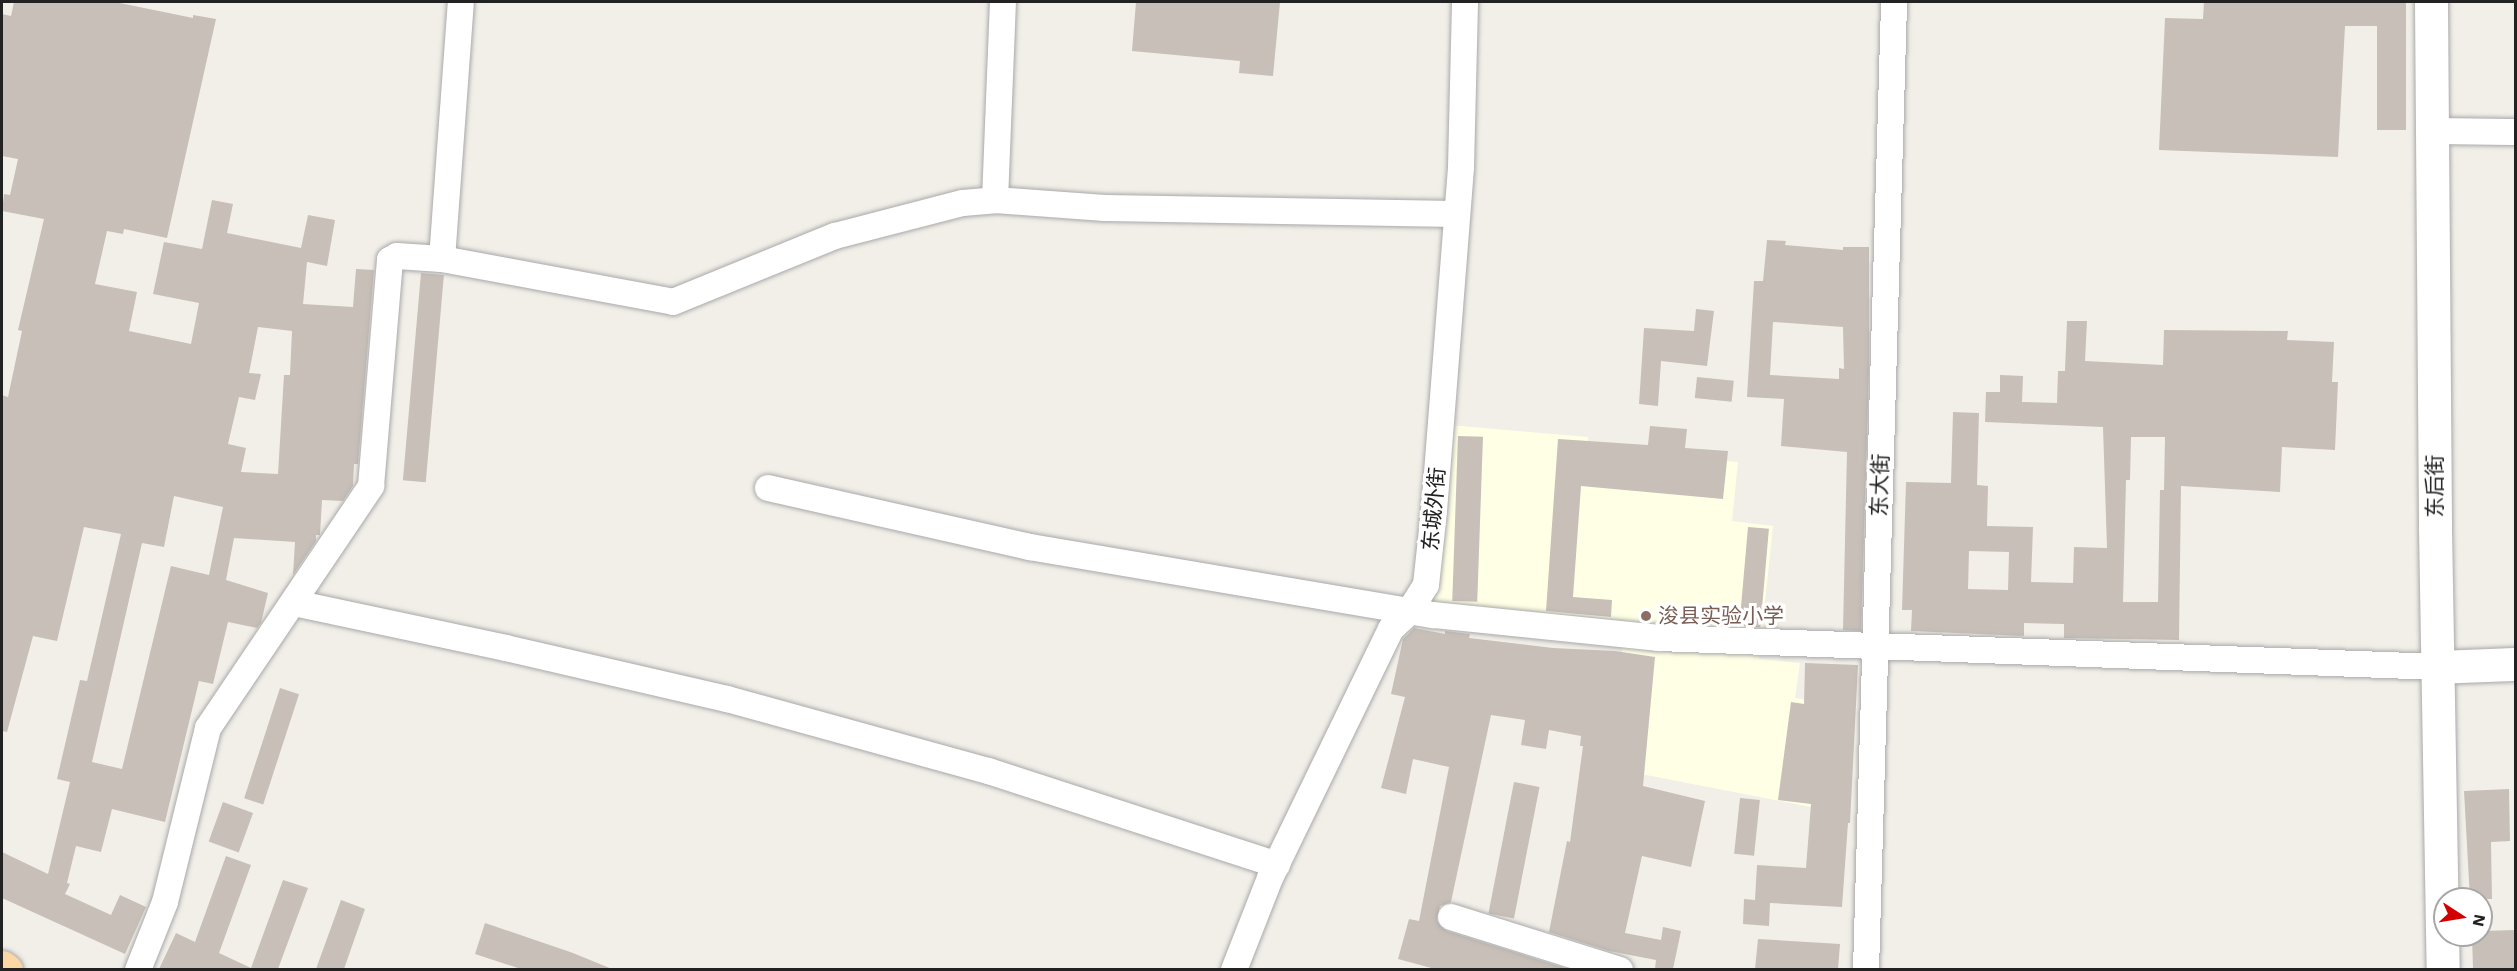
<!DOCTYPE html>
<html>
<head>
<meta charset="utf-8">
<style>
  body { margin:0 }
  #map { position:relative; width:2517px; height:971px; overflow:hidden; background:#f2efe9; font-family:"Work Sans","Noto Sans SC",sans-serif }
  div>[style] { position:absolute }
  .education>* { inset:0; background:#ffffe5 }
  .building>* { inset:0; background:#c7bfb8; transform-origin:0 0 }
  .roads { filter:drop-shadow(0 0 2px #a9a9a9) drop-shadow(0 0 2px #a9a9a9) }
  .minor>* { height:26px; margin:-13px; padding:0 13px; transform-origin:13px; border-radius:13px; background:#fff }
  .tertiary>* { height:33px; margin:-16.5px; padding:0 16.5px; transform-origin:16.5px; border-radius:16.5px; background:#fff }
  .primary>* { height:33px; margin:-16.5px; padding:0 16.5px; transform-origin:16.5px; border-radius:16.5px; background:#fcd6a4 }
  .dots>* { width:16px; height:16px; translate:-50% -50%; box-sizing:border-box; border:3px solid #fff; border-radius:50% }
  span { translate:-50% -50%; white-space:nowrap; text-align:center; line-height:1.15; -webkit-text-stroke:6px #fff; paint-order:stroke }
  .street-label { font-size:21px; color:#222 }
  .education-label { font-size:21px; color:#785e54 }
  .left { translate:0 -50%; text-align:left }
  .frame { position:absolute; inset:0; border:3px solid #222; pointer-events:none }
  .north { position:absolute; left:2433px; top:887px; width:60px; height:60px; box-sizing:border-box; background:#fff; border:2px solid #a7a7a7; border-radius:50%; rotate:102deg; font-size:16px; font-weight:700; line-height:24px; text-align:center; color:#222 }
  .north::after { content:''; display:block; margin:auto; width:21px; height:27px; background:#d40000; clip-path:polygon(50% 0,100% 100%,50% 72%,0 100%) }
</style>
</head>
<body>
<div id="map">
  <div class="education">
    <i style="clip-path:polygon(1449px 425px,1588px 437px,1587px 450px,1738px 462px,1732px 521px,1773px 526px,1759px 659px,1800px 663px,1795px 698px,1808px 700px,1818px 749px,1811px 807px,1610px 768px,1625px 624px,1433px 608px)"></i>
  </div>
  <div class="building">
    <i style="clip-path:polygon(evenodd,14px 2px,115px 2px,193px 18px,193px 15px,216px 19px,167px 238px,124px 229px,123px 234px,107px 231px,95px 284px,137px 292px,129px 331px,191px 344px,199px 303px,153px 294px,164px 242px,202px 249px,212px 200px,233px 204px,227px 233px,301px 248px,308px 215px,335px 220px,327px 266px,307px 262px,303px 304px,353px 307px,356px 269px,374px 270px,358px 464px,354px 464px,353px 486px,343px 501px,322px 500px,320px 535px,316px 535px,316px 541px,293px 575px,295px 542px,234px 538px,226px 580px,268px 593px,261px 623px,257px 628px,228px 622px,213px 684px,199px 681px,165px 822px,112px 809px,101px 852px,76px 846px,67px 883px,70px 884px,65px 894px,111px 915px,120px 895px,146px 907px,125px 954px,2px 898px,2px 852px,48px 874px,70px 782px,57px 779px,80px 680px,87px 681px,121px 534px,84px 527px,57px 641px,33px 636px,7px 732px,2px 731px,2px 395px,8px 397px,22px 331px,18px 330px,44px 219px,2px 211px,4px 194px,10px 195px,18px 159px,2px 156px,2px 14px,11px 16px,14px 2px,258px 327px,292px 331px,290px 375px,284px 375px,278px 474px,241px 472px,246px 448px,228px 444px,239px 397px,255px 400px,261px 374px,249px 373px,258px 327px,14px 2px,174px 496px,223px 507px,209px 575px,171px 566px,122px 769px,92px 762px,142px 543px,164px 547px,174px 496px)"></i>
    <i style="clip-path:polygon(1136px 2px,1280px 2px,1273px 76px,1239px 73px,1240px 61px,1132px 51px)"></i>
    <i style="clip-path:polygon(2204px 2px,2406px 2px,2406px 130px,2377px 130px,2377px 26px,2345px 26px,2338px 157px,2159px 150px,2165px 18px,2203px 19px)"></i>
    <i style="clip-path:polygon(evenodd,1767px 240px,1786px 241px,1785px 245px,1843px 250px,1843px 247px,1869px 247px,1869px 363px,1861px 631px,1843px 630px,1847px 452px,1781px 446px,1784px 399px,1747px 397px,1754px 281px,1763px 281px,1767px 240px,1773px 322px,1843px 327px,1844px 369px,1839px 368px,1839px 379px,1770px 375px,1773px 322px)"></i>
    <i style="left:421px;top:273px;width:23px;height:208px;rotate:5deg"></i>
    <i style="clip-path:polygon(1696px 309px,1714px 311px,1707px 366px,1661px 361px,1658px 406px,1639px 404px,1644px 328px,1694px 331px)"></i>
    <i style="clip-path:polygon(evenodd,2067px 321px,2087px 321px,2085px 361px,2163px 365px,2164px 330px,2288px 331px,2287px 340px,2334px 342px,2332px 382px,2338px 382px,2335px 450px,2282px 447px,2280px 492px,2181px 486px,2179px 640px,2064px 638px,2064px 624px,2024px 623px,2024px 636px,1911px 631px,1912px 610px,1902px 610px,1906px 482px,1951px 483px,1953px 412px,1979px 413px,1977px 485px,1988px 486px,1987px 526px,2033px 527px,2031px 582px,2073px 583px,2074px 547px,2107px 548px,2103px 427px,1985px 422px,1986px 392px,2000px 392px,2000px 375px,2023px 376px,2022px 402px,2057px 403px,2058px 371px,2065px 371px,2067px 321px,2131px 437px,2165px 437px,2164px 490px,2160px 490px,2158px 602px,2123px 602px,2126px 480px,2130px 480px,2131px 437px,2067px 321px,1969px 551px,2009px 552px,2008px 590px,1968px 589px,1969px 551px)"></i>
    <i style="left:1697px;top:377px;width:37px;height:21px;rotate:6deg"></i>
    <i style="clip-path:polygon(1650px 426px,1687px 429px,1685px 448px,1728px 451px,1723px 499px,1581px 486px,1573px 597px,1612px 600px,1611px 617px,1546px 611px,1558px 439px,1648px 445px)"></i>
    <i style="left:1458px;top:436px;width:25px;height:165px;rotate:2deg"></i>
    <i style="left:1748px;top:527px;width:21px;height:99px;rotate:5deg"></i>
    <i style="clip-path:polygon(1414px 628px,1445px 634px,1445px 631px,1470px 634px,1469px 638px,1553px 648px,1615px 651px,1655px 657px,1643px 786px,1705px 801px,1691px 867px,1642px 856px,1625px 933px,1661px 940px,1663px 927px,1681px 931px,1673px 969px,1655px 969px,1656px 960px,1609px 951px,1549px 932px,1567px 841px,1570px 842px,1583px 746px,1580px 746px,1581px 736px,1549px 730px,1546px 749px,1521px 745px,1525px 720px,1491px 715px,1451px 902px,1440px 906px,1437px 921px,1447px 931px,1568px 969px,1435px 969px,1398px 959px,1409px 919px,1419px 921px,1449px 767px,1413px 759px,1406px 794px,1381px 788px,1405px 697px,1391px 694px,1403px 639px)"></i>
    <i style="clip-path:polygon(1805px 663px,1858px 665px,1850px 823px,1848px 823px,1842px 907px,1770px 903px,1769px 926px,1743px 924px,1744px 899px,1755px 900px,1757px 865px,1806px 868px,1811px 804px,1778px 800px,1791px 702px,1804px 704px)"></i>
    <i style="left:280px;top:688px;width:20px;height:116px;rotate:18deg"></i>
    <i style="left:1514px;top:782px;width:26px;height:134px;rotate:11deg"></i>
    <i style="clip-path:polygon(2509px 789px,2510px 841px,2491px 842px,2492px 899px,2470px 899px,2464px 791px)"></i>
    <i style="left:1740px;top:798px;width:20px;height:56px;rotate:6deg"></i>
    <i style="left:223px;top:802px;width:32px;height:42px;rotate:20deg"></i>
    <i style="clip-path:polygon(226px 856px,251px 865px,219px 953px,251px 968px,283px 880px,308px 888px,278px 969px,159px 969px,176px 933px,195px 942px)"></i>
    <i style="clip-path:polygon(341px 900px,365px 909px,344px 969px,316px 969px)"></i>
    <i style="clip-path:polygon(485px 923px,573px 953px,612px 969px,521px 969px,475px 954px)"></i>
    <i style="clip-path:polygon(2516px 930px,2516px 969px,2473px 969px,2472px 935px,2481px 935px,2481px 931px)"></i>
    <i style="clip-path:polygon(1758px 939px,1840px 944px,1838px 969px,1755px 969px)"></i>
  </div>
  <div class="roads">
    <div class="minor">
      <i style="left:2432px;top:131px;width:84px;rotate:0.7deg"></i>
      <i style="left:995px;top:200px;width:198px;rotate:-87.7deg"></i>
      <i style="left:442px;top:259px;width:235px;rotate:10.5deg"></i>
      <i style="left:673px;top:302px;width:175px;rotate:-22.2deg"></i>
      <i style="left:835px;top:236px;width:132px;rotate:-14.5deg"></i>
      <i style="left:963px;top:203px;width:32px;rotate:-5deg"></i>
      <i style="left:995px;top:200px;width:110px;rotate:4.2deg"></i>
      <i style="left:1105px;top:208px;width:352px;rotate:1deg"></i>
      <i style="left:768px;top:488px;width:269px;rotate:12.7deg"></i>
      <i style="left:1030px;top:547px;width:409px;rotate:9.6deg"></i>
      <i style="left:1433px;top:615px;width:227px;rotate:5.8deg"></i>
      <i style="left:1659px;top:638px;width:779px;rotate:2.13deg"></i>
      <i style="left:294px;top:603px;width:217px;rotate:12deg"></i>
      <i style="left:506px;top:648px;width:227px;rotate:13deg"></i>
      <i style="left:727px;top:699px;width:271px;rotate:15.4deg"></i>
      <i style="left:988px;top:771px;width:304px;rotate:18deg"></i>
      <i style="left:1451px;top:917px;width:177px;rotate:17.4deg"></i>
      <i style="left:138px;top:970px;width:73px;rotate:-68.3deg"></i>
      <i style="left:165px;top:902px;width:179px;rotate:-76.1deg"></i>
      <i style="left:208px;top:728px;width:292px;rotate:-56deg"></i>
      <i style="left:371px;top:486px;width:227px;rotate:-85.2deg"></i>
      <i style="left:390px;top:260px;width:8px;rotate:-30deg"></i>
      <i style="left:397px;top:256px;width:45px;rotate:3.8deg"></i>
      <i style="left:442px;top:259px;width:258px;rotate:-85.8deg"></i>
      <i style="left:1234px;top:970px;width:99px;rotate:-68.6deg"></i>
      <i style="left:1270px;top:878px;width:277px;rotate:-64.1deg"></i>
      <i style="left:1391px;top:629px;width:25px;rotate:-43deg"></i>
      <i style="left:1409px;top:612px;width:32px;rotate:-58deg"></i>
      <i style="left:1426px;top:585px;width:74px;rotate:-83.8deg"></i>
      <i style="left:1434px;top:511px;width:345px;rotate:-85.5deg"></i>
      <i style="left:1461px;top:167px;width:165px;rotate:-88.6deg"></i>
      <i style="left:1866px;top:970px;width:968px;rotate:-88.34deg"></i>
    </div>
    <div class="tertiary">
      <i style="left:2431px;top:2px;width:526px;rotate:89.56deg"></i>
      <i style="left:2435px;top:528px;width:442px;rotate:89deg"></i>
      <i style="left:2437px;top:667px;width:79px;rotate:-2.2deg"></i>
    </div>
    <div class="primary">
      <i style="left:2px;top:967px;width:5px;rotate:37deg"></i>
    </div>
  </div>
  <div class="dots">
    <i style="left:1646px;top:616px;background:#8d6e63"></i>
  </div>
  <div class="street-label">
    <span style="left:1880px;top:485px;rotate:-88deg">东大街</span>
    <span style="left:2435px;top:486px;rotate:-90deg">东后街</span>
    <span style="left:1434px;top:509px;rotate:-85deg">东城外街</span>
  </div>
  <div class="education-label">
    <span class="left" style="left:1658px;top:616px">浚县实验小学</span>
  </div>
  <div class="frame"></div>
  <div class="north">N</div>
</div>
</body>
</html>
